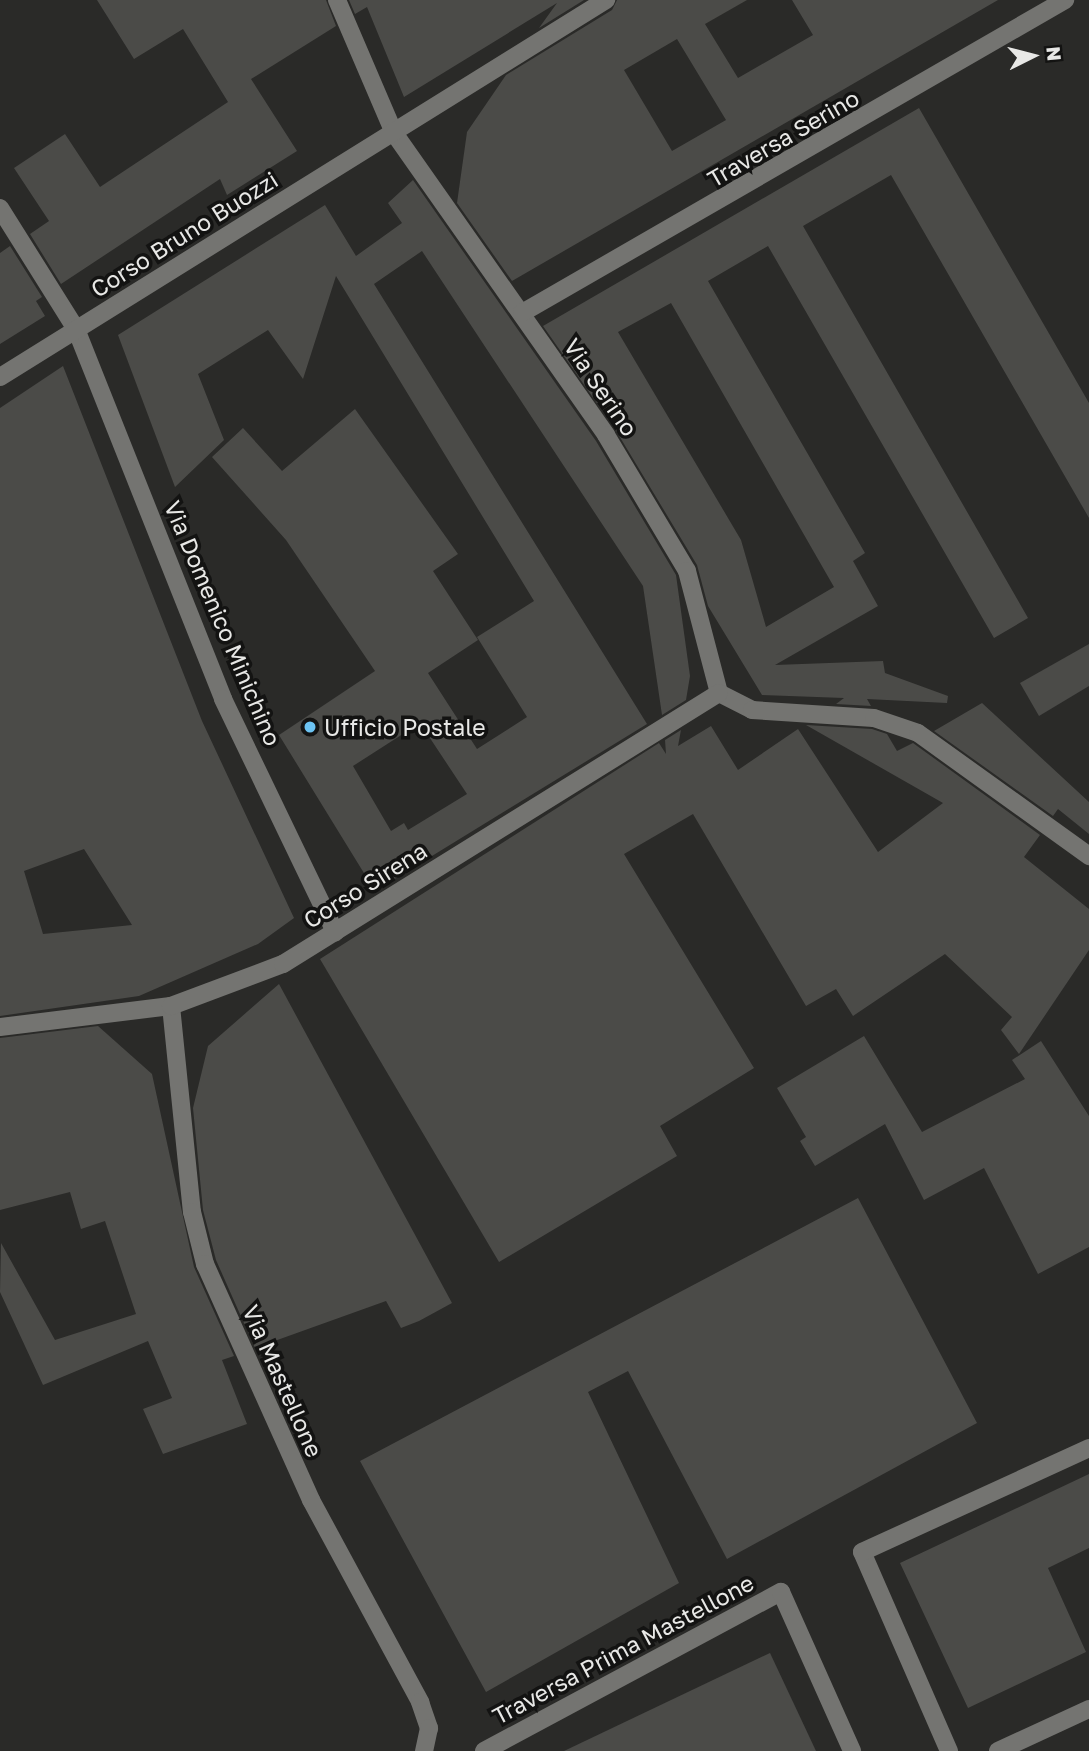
<!DOCTYPE html>
<html>
<head>
<meta charset="utf-8">
<style>
  body { margin:0 }
  #map { position:relative; width:1089px; height:1751px; overflow:hidden; background:#2a2a28; font-family:"Golos Text",sans-serif }
  div>[style] { position:absolute }
  .building>* { inset:0; background:#4b4b48 }
  .street>* { height:18px; margin:-9px; padding:0 9px; transform-origin:9px; border-radius:9px; background:#747471 }
  .dots>* { width:19px; height:19px; translate:-50% -50%; box-sizing:border-box; border:4px solid #131312; border-radius:50% }
  span { translate:-50% -50%; white-space:nowrap; text-align:center; line-height:1.15; -webkit-text-stroke:7px #131312; paint-order:stroke }
  .street-label { font-size:23px; color:#e8e8e6 }
  .poi-label { font-size:23px; color:#e8e8e6 }
  .left { translate:0 -50%; text-align:left }
  .north { position:absolute; left:998px; top:21px; width:70px; height:70px; -webkit-text-stroke:5px #131312; paint-order:stroke; rotate:84deg; font-size:19px; font-weight:700; line-height:28px; text-align:center; color:#e8e8e6 }
  .north::after { content:''; display:block; margin:auto; width:24px; height:32px; background:#e8e8e6; clip-path:polygon(50% 0,100% 100%,50% 72%,0 100%) }
</style>
</head>
<body>
<div id="map">
  <div class="building">
    <i style="clip-path:polygon(97px 0,326px 0,336px 26px,251px 79px,297px 151px,227px 195px,220px 179px,61px 284px,30px 234px,49px 221px,14px 168px,65px 134px,100px 187px,228px 102px,183px 29px,134px 59px)"></i>
    <i style="clip-path:polygon(349px 0,584px 0,539px 28px,557px 3px,404px 97px,367px 7px,355px 14px)"></i>
    <i style="clip-path:polygon(evenodd,617px 0,747px 0,705px 24px,738px 78px,813px 35px,792px 0,998px 0,512px 281px,457px 203px,467px 132px,506px 75px,612px 10px,617px 0,677px 39px,726px 120px,672px 151px,624px 70px,677px 39px)"></i>
    <i style="clip-path:polygon(evenodd,919px 108px,1089px 403px,1089px 518px,891px 175px,803px 226px,1028px 618px,994px 638px,768px 246px,708px 281px,865px 553px,853px 561px,878px 606px,775px 665px,883px 661px,885px 673px,948px 696px,947px 703px,867px 699px,871px 706px,836px 704px,844px 698px,762px 695px,708px 606px,697px 565px,615px 429px,543px 326px,919px 108px,671px 303px,834px 587px,766px 627px,741px 540px,618px 332px,671px 303px)"></i>
    <i style="clip-path:polygon(evenodd,413px 180px,596px 441px,676px 575px,690px 676px,686px 700px,662px 715px,643px 586px,422px 251px,374px 284px,647px 724px,375px 891px,279px 735px,375px 671px,286px 540px,212px 457px,243px 428px,282px 471px,355px 409px,458px 554px,433px 571px,478px 640px,428px 673px,477px 749px,527px 717px,477px 637px,534px 601px,336px 276px,303px 379px,268px 330px,198px 374px,224px 440px,175px 487px,118px 335px,325px 205px,356px 256px,402px 223px,388px 203px,413px 180px,420px 723px,467px 794px,408px 830px,404px 823px,391px 831px,353px 766px,420px 723px)"></i>
    <i style="clip-path:polygon(10px 246px,42px 297px,36px 301px,45px 316px,0 344px,0 253px)"></i>
    <i style="clip-path:polygon(evenodd,63px 366px,202px 721px,294px 918px,258px 944px,139px 996px,0 1016px,0 408px,63px 366px,84px 849px,132px 925px,43px 934px,24px 871px,84px 849px)"></i>
    <i style="clip-path:polygon(1089px 644px,1089px 686px,1039px 716px,1020px 683px)"></i>
    <i style="clip-path:polygon(982px 703px,1089px 802px,1089px 834px,1058px 809px,1053px 816px,934px 731px)"></i>
    <i style="clip-path:polygon(806px 725px,872px 729px,887px 734px,897px 751px,913px 743px,1040px 835px,1024px 857px,1089px 909px,1089px 950px,1019px 1054px,1001px 1030px,1012px 1017px,945px 954px,853px 1016px,836px 989px,806px 1006px,693px 814px,624px 854px,754px 1068px,660px 1126px,677px 1156px,499px 1262px,320px 959px,659px 743px,666px 754px,665px 740px,681px 730px,678px 746px,711px 726px,738px 770px,798px 729px,878px 852px,943px 803px)"></i>
    <i style="clip-path:polygon(279px 984px,452px 1303px,419px 1321px,401px 1328px,386px 1301px,255px 1348px,216px 1260px,203px 1210px,193px 1108px,208px 1046px)"></i>
    <i style="clip-path:polygon(98px 1026px,152px 1074px,194px 1267px,234px 1356px,222px 1360px,247px 1424px,163px 1454px,143px 1409px,172px 1398px,148px 1341px,43px 1385px,0 1292px,1px 1243px,55px 1340px,136px 1314px,105px 1221px,81px 1229px,70px 1192px,0 1210px,0 1038px)"></i>
    <i style="clip-path:polygon(864px 1036px,922px 1132px,1025px 1079px,1012px 1060px,1041px 1041px,1089px 1116px,1089px 1247px,1038px 1274px,984px 1168px,924px 1200px,885px 1124px,815px 1166px,800px 1141px,806px 1137px,777px 1088px)"></i>
    <i style="clip-path:polygon(858px 1198px,977px 1423px,727px 1559px,628px 1371px,588px 1392px,679px 1583px,486px 1692px,360px 1461px)"></i>
    <i style="clip-path:polygon(1089px 1474px,1089px 1548px,1048px 1568px,1086px 1652px,968px 1708px,900px 1563px)"></i>
    <i style="clip-path:polygon(770px 1653px,816px 1751px,564px 1751px)"></i>
  </div>
  <div class="street">
    <i style="left:337px;top:0;width:145px;rotate:66.8deg"></i>
    <i style="left:394px;top:133px;width:369px;rotate:54.9deg"></i>
    <i style="left:606px;top:435px;width:158px;rotate:59.2deg"></i>
    <i style="left:687px;top:571px;width:126px;rotate:75.3deg"></i>
    <i style="left:0;top:208px;width:143px;rotate:57.9deg"></i>
    <i style="left:76px;top:329px;width:398px;rotate:68.3deg"></i>
    <i style="left:223px;top:699px;width:259px;rotate:64.3deg"></i>
    <i style="left:522px;top:313px;width:627px;rotate:-29.96deg"></i>
    <i style="left:0;top:377px;width:714px;rotate:-31.89deg"></i>
    <i style="left:719px;top:693px;width:37px;rotate:27deg"></i>
    <i style="left:752px;top:710px;width:122px;rotate:3.8deg"></i>
    <i style="left:874px;top:718px;width:46px;rotate:18.8deg"></i>
    <i style="left:918px;top:733px;width:211px;rotate:35.7deg"></i>
    <i style="left:171px;top:1006px;width:207px;rotate:84.2deg"></i>
    <i style="left:192px;top:1212px;width:54px;rotate:76deg"></i>
    <i style="left:205px;top:1264px;width:259px;rotate:65.8deg"></i>
    <i style="left:311px;top:1500px;width:230px;rotate:61.6deg"></i>
    <i style="left:420px;top:1702px;width:28px;rotate:71deg"></i>
    <i style="left:429px;top:1728px;width:24px;rotate:102deg"></i>
    <i style="left:0;top:1027px;width:172px;rotate:-7deg"></i>
    <i style="left:171px;top:1006px;width:120px;rotate:-20.6deg"></i>
    <i style="left:283px;top:964px;width:513px;rotate:-31.86deg"></i>
    <i style="left:484px;top:1751px;width:337px;rotate:-28.2deg"></i>
    <i style="left:781px;top:1592px;width:174px;rotate:65.9deg"></i>
    <i style="left:949px;top:1751px;width:217px;rotate:-113.6deg"></i>
    <i style="left:862px;top:1552px;width:250px;rotate:-24.6deg"></i>
    <i style="left:998px;top:1751px;width:100px;rotate:-24.8deg"></i>
  </div>
  <div class="dots">
    <i style="left:310px;top:727px;background:#6cc3f2"></i>
  </div>
  <div class="street-label">
    <span style="left:783px;top:138px;rotate:-30deg">Traversa Serino</span>
    <span style="left:184px;top:234px;rotate:-32deg">Corso Bruno Buozzi</span>
    <span style="left:601px;top:387px;rotate:56deg">Via Serino</span>
    <span style="left:223px;top:623px;rotate:67deg">Via Domenico Minichino</span>
    <span style="left:365px;top:885px;rotate:-32deg">Corso Sirena</span>
    <span style="left:283px;top:1381px;rotate:66deg">Via Mastellone</span>
    <span style="left:623px;top:1649px;rotate:-28deg">Traversa Prima Mastellone</span>
  </div>
  <div class="poi-label">
    <span class="left" style="left:324px;top:727px">Ufficio Postale</span>
  </div>
  <div class="north">N</div>
</div>
</body>
</html>
